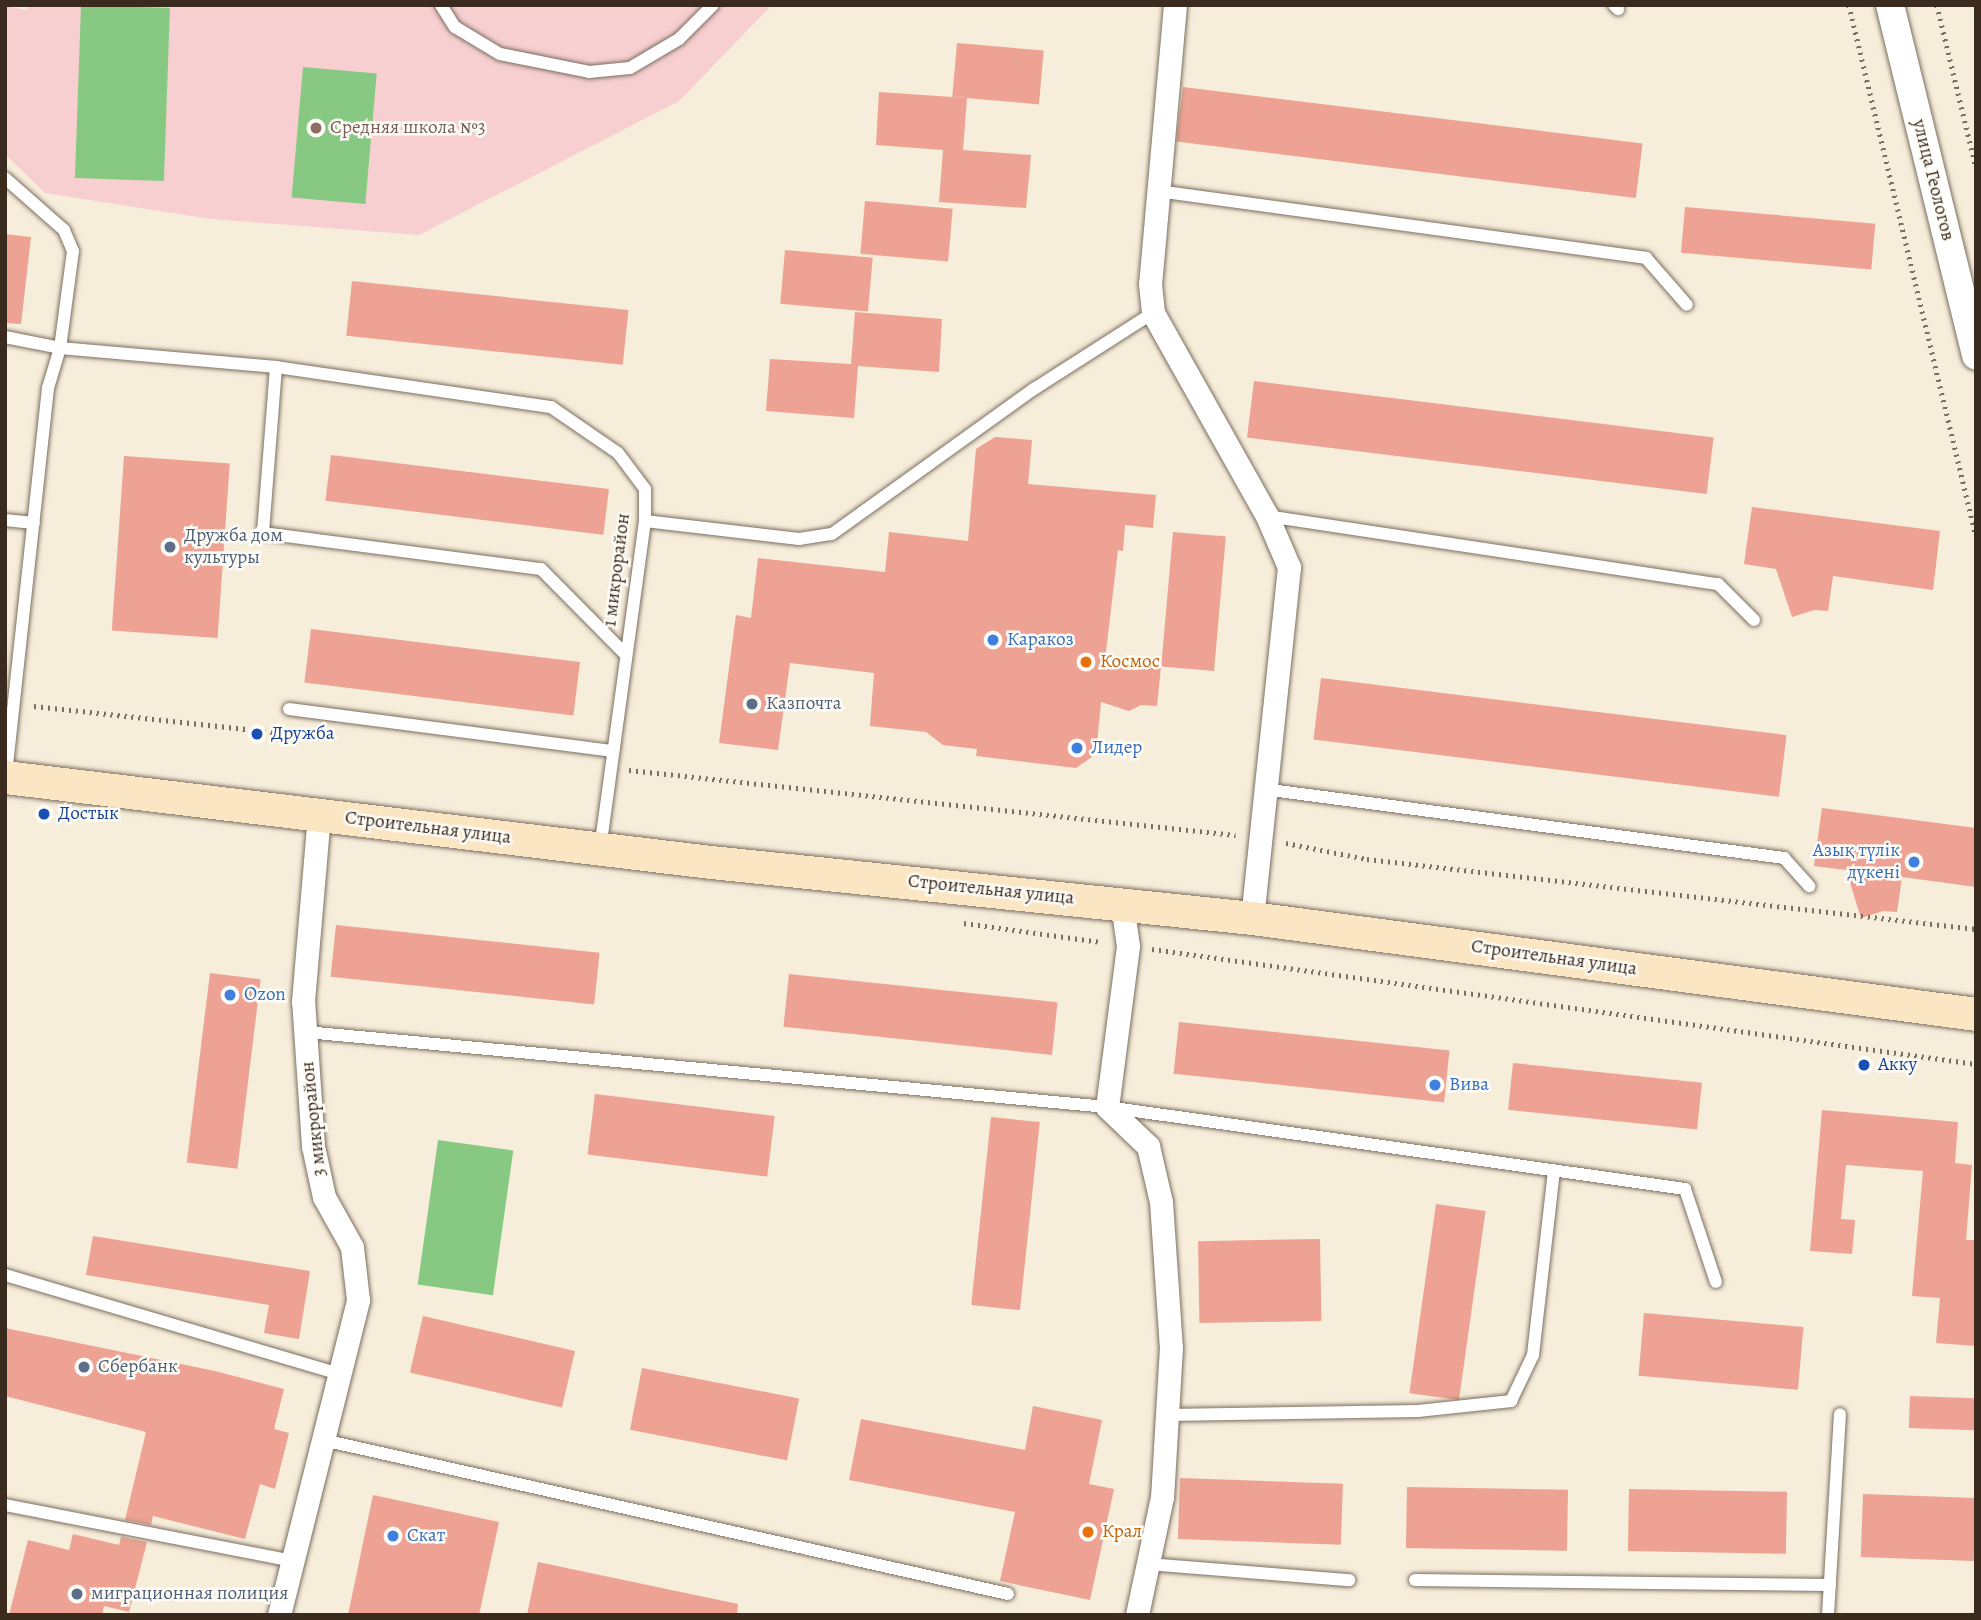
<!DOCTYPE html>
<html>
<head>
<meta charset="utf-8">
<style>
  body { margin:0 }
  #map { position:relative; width:1981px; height:1620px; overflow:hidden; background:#f6edda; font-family:Alegreya,serif }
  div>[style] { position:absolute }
  .built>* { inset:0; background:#f7cfd1 }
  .green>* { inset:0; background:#87c982; transform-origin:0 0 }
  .building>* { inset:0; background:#eda293; transform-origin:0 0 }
  .path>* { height:4.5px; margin-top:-2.25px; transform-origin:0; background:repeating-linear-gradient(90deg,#7c6e60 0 2px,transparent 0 7px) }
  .roads { filter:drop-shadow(0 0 2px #7c6e60) drop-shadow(0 0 2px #7c6e60) }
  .service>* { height:12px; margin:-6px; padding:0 6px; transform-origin:6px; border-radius:6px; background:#fff }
  .minor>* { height:23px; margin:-11.5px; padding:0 11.5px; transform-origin:11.5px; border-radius:11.5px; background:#fff }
  .tertiary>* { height:28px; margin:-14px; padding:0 14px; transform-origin:14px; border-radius:14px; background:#fff }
  .secondary>* { height:33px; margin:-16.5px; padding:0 16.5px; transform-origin:16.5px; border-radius:16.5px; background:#fbe6c3 }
  .dots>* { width:19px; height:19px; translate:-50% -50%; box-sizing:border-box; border:4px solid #fdfcf7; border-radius:50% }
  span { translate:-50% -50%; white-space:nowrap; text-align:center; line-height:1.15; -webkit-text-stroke:5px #fdfcf7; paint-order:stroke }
  .education-label { font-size:19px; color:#785e54 }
  .left { translate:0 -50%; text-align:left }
  .street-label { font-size:19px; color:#3b2a1e }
  .service-label { font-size:19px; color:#4e5e75 }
  .shop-label { font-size:19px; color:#366cbe }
  .right { translate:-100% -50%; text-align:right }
  .food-label { font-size:19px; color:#c56008 }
  .transit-label { font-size:19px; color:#164399 }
  .frame { position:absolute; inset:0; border:7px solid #3b2a1e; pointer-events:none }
</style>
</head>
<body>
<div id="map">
  <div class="built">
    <i style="clip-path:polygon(28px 5px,772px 5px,679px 101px,419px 235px,211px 219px,45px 193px,5px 154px,5px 6px,27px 10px)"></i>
  </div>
  <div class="green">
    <i style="left:81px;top:5px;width:89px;height:173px;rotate:2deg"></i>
    <i style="left:303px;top:67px;width:74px;height:131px;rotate:5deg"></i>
    <i style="left:438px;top:1140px;width:76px;height:146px;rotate:8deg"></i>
  </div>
  <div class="building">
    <i style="left:957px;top:43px;width:87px;height:54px;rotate:5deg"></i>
    <i style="left:1183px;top:87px;width:463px;height:55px;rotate:7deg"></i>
    <i style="clip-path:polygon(879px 92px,967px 98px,963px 150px,1031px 155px,1026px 208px,939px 202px,943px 150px,876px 145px)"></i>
    <i style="left:865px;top:201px;width:88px;height:53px;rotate:5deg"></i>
    <i style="left:1685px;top:207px;width:191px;height:46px;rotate:5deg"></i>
    <i style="clip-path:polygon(5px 234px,31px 237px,21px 324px,5px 323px)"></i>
    <i style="left:785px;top:250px;width:88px;height:54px;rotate:5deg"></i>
    <i style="left:352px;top:281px;width:278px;height:55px;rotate:6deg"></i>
    <i style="clip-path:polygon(855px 312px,942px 319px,939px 372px,858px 366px,854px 418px,766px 411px,770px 359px,851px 364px)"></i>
    <i style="left:1254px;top:381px;width:463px;height:57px;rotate:7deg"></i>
    <i style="clip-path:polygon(995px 437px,1032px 440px,1028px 484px,1156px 495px,1153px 528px,1125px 525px,1123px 551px,1118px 550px,1105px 660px,1161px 666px,1157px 706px,1141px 705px,1129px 711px,1101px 702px,1096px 754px,1076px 768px,976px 756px,977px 749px,943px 745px,926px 732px,870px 726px,874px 673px,790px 663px,778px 750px,719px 743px,736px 615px,751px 618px,758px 558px,885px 572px,889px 532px,968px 541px,976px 449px)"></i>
    <i style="left:331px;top:455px;width:280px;height:46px;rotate:7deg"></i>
    <i style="left:124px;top:456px;width:106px;height:175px;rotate:4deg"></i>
    <i style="clip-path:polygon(1752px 507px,1940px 531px,1933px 590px,1833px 576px,1828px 611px,1814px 610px,1792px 617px,1776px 569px,1744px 564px)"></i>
    <i style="left:1173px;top:532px;width:53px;height:135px;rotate:5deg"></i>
    <i style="left:311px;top:629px;width:271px;height:54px;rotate:7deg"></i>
    <i style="left:1321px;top:678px;width:469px;height:62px;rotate:7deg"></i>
    <i style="clip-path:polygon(1822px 808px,1976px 828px,1976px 887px,1902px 877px,1897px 912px,1883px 911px,1861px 918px,1846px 870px,1814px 866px)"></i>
    <i style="left:336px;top:925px;width:265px;height:52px;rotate:6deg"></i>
    <i style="left:210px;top:973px;width:51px;height:191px;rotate:7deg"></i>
    <i style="left:789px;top:974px;width:270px;height:53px;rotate:6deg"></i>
    <i style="left:1179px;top:1022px;width:272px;height:52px;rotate:6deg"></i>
    <i style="left:1513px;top:1063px;width:190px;height:47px;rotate:6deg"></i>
    <i style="left:595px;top:1094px;width:181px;height:61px;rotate:7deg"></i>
    <i style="clip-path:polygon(1822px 1110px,1958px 1122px,1955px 1163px,1972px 1165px,1966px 1240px,1976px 1240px,1976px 1346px,1936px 1343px,1940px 1298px,1912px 1296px,1923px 1171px,1846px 1165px,1841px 1219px,1855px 1220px,1852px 1254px,1810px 1251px)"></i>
    <i style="left:991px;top:1117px;width:49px;height:189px;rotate:6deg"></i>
    <i style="left:1436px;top:1204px;width:50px;height:191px;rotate:8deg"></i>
    <i style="clip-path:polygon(93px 1236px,310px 1271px,299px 1339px,264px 1333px,269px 1305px,86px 1275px)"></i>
    <i style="left:1320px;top:1239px;width:82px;height:122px;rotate:89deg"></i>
    <i style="left:1644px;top:1313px;width:160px;height:63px;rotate:5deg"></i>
    <i style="left:423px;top:1316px;width:156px;height:58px;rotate:13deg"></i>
    <i style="clip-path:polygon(5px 1328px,215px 1371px,284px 1389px,274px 1429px,289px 1433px,275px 1489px,260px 1484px,245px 1539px,153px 1516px,151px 1525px,125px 1520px,146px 1432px,5px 1396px)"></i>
    <i style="left:642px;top:1368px;width:160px;height:63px;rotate:11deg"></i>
    <i style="left:1910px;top:1396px;width:66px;height:32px;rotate:2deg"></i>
    <i style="clip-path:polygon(1033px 1406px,1102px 1420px,1089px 1484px,1114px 1489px,1090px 1600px,1000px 1581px,1015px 1512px,849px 1480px,861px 1419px,1025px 1450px)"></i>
    <i style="left:1180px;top:1478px;width:163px;height:61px;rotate:2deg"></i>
    <i style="left:1407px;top:1487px;width:161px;height:61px;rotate:1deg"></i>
    <i style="left:1629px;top:1489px;width:158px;height:62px;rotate:1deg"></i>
    <i style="left:1863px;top:1494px;width:113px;height:63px;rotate:2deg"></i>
    <i style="clip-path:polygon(373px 1495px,499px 1522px,479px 1615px,348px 1615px)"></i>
    <i style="clip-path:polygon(73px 1534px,119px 1545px,121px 1537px,147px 1542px,129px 1612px,104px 1606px,102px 1615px,9px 1615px,28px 1540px,69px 1550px)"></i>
    <i style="clip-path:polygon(538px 1562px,738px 1604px,737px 1615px,527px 1615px)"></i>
  </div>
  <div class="path">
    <i style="left:1849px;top:5px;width:546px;rotate:76.55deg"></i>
    <i style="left:1937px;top:5px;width:167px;rotate:76.5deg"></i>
    <i style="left:34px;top:706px;width:279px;rotate:6.2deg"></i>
    <i style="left:629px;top:770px;width:610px;rotate:6.11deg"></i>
    <i style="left:1286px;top:843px;width:83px;rotate:11.2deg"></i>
    <i style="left:1367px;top:859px;width:613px;rotate:6.56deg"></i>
    <i style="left:964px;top:923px;width:138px;rotate:7.9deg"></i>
    <i style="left:1152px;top:949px;width:832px;rotate:7.95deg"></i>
  </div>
  <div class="roads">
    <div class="service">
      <i style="left:441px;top:5px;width:26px;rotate:58deg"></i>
      <i style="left:455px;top:27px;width:52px;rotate:31deg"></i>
      <i style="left:500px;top:54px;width:91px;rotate:11.4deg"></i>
      <i style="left:589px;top:72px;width:41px;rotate:-5.6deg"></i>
      <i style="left:630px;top:68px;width:57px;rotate:-30.6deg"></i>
      <i style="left:679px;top:39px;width:48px;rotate:-45deg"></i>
      <i style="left:1614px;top:5px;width:6px;rotate:45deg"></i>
      <i style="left:5px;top:178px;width:79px;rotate:41.4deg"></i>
      <i style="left:64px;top:230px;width:23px;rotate:67deg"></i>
      <i style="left:73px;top:251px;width:98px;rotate:97.6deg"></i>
      <i style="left:60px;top:348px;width:42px;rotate:106.7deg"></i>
      <i style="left:48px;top:388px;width:391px;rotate:96.2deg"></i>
      <i style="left:1158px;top:191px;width:493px;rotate:7.8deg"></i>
      <i style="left:1646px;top:258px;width:62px;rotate:48.9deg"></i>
      <i style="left:5px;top:337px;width:56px;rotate:11.3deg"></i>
      <i style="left:60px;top:348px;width:217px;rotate:5deg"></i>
      <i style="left:276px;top:367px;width:278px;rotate:8.3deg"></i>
      <i style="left:551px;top:407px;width:81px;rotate:34.5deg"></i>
      <i style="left:618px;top:453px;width:45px;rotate:53.1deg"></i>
      <i style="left:645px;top:489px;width:32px;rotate:90deg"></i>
      <i style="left:645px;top:521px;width:330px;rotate:97.8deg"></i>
      <i style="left:276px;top:367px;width:167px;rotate:94.5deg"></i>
      <i style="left:263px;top:533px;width:280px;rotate:7.4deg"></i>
      <i style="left:541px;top:569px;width:121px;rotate:45.3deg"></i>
      <i style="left:1267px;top:516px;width:456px;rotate:8.6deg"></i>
      <i style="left:1718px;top:584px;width:51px;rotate:45deg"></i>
      <i style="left:5px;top:520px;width:29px;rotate:6deg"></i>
      <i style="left:645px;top:521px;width:155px;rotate:6.7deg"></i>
      <i style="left:799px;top:539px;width:33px;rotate:-9deg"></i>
      <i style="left:832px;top:534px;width:249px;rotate:-35.7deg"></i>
      <i style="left:1034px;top:389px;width:141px;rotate:-32.6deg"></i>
      <i style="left:289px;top:709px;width:327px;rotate:7.4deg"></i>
      <i style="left:1263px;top:789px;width:526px;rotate:7.54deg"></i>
      <i style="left:1784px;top:858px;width:38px;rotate:48deg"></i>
      <i style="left:306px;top:1032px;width:805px;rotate:5.35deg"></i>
      <i style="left:1107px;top:1107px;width:584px;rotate:8.07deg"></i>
      <i style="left:1685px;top:1189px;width:98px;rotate:71.6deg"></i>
      <i style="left:5px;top:1275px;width:349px;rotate:16.5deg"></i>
      <i style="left:1167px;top:1415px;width:251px;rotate:-0.9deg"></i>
      <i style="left:1418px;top:1411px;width:94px;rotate:-6.1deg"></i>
      <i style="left:1511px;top:1401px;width:51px;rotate:-64.4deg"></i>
      <i style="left:1533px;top:1355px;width:186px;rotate:-83.5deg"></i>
      <i style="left:323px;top:1440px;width:702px;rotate:12.67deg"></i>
      <i style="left:5px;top:1505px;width:292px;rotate:11deg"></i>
      <i style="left:1148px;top:1564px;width:202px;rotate:4.6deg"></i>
      <i style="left:1415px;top:1580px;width:415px;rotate:0.7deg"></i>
      <i style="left:1828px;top:1615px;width:201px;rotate:-86.6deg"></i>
    </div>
    <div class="minor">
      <i style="left:1175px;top:5px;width:280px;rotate:95.1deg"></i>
      <i style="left:1150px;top:284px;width:29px;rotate:84deg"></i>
      <i style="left:1153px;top:313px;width:233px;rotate:60.7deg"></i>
      <i style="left:1267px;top:516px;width:56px;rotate:66.7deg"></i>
      <i style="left:1289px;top:567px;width:353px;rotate:96deg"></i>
      <i style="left:1122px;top:903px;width:43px;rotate:82.1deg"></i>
      <i style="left:1128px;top:946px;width:162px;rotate:97.4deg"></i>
      <i style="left:1107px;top:1107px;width:57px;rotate:43.6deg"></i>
      <i style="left:1148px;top:1146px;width:57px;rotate:76.9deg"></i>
      <i style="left:1161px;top:1202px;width:145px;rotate:86.1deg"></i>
      <i style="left:1171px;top:1347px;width:150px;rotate:93.4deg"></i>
      <i style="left:1162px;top:1497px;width:121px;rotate:102deg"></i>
      <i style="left:279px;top:1615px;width:325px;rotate:-75.9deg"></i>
      <i style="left:358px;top:1300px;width:53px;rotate:-96.5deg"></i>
      <i style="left:352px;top:1247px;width:57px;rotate:-119.2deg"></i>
      <i style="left:324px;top:1197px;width:52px;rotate:-102.2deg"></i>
      <i style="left:313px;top:1146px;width:145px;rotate:-93.9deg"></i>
      <i style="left:303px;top:1001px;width:187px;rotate:-85.1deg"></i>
    </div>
    <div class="tertiary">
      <i style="left:1890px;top:5px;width:361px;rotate:76.2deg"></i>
    </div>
    <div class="secondary">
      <i style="left:5px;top:777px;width:711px;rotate:6.87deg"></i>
      <i style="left:711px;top:862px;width:544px;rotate:5.91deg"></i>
      <i style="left:1252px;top:918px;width:730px;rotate:7.55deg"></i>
    </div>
  </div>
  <div class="dots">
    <i style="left:316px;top:128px;background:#8d6e63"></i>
    <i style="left:170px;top:547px;background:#5c6f8a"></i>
    <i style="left:993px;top:640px;background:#3f7fe0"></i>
    <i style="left:1086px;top:662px;background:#e8710a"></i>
    <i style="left:752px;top:704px;background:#5c6f8a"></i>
    <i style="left:257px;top:734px;background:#1a4fb4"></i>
    <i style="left:1077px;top:748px;background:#3f7fe0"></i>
    <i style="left:44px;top:814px;background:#1a4fb4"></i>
    <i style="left:1914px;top:862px;background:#3f7fe0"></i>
    <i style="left:230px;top:995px;background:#3f7fe0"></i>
    <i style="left:1864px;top:1065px;background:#1a4fb4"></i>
    <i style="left:1435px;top:1085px;background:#3f7fe0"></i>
    <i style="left:84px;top:1367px;background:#5c6f8a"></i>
    <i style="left:1088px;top:1532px;background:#e8710a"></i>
    <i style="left:393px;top:1536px;background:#3f7fe0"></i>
    <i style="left:77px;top:1594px;background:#5c6f8a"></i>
  </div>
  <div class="education-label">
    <span class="left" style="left:330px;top:128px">Средняя школа №3</span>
  </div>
  <div class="street-label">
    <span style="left:1933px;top:180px;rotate:76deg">улица Геологов</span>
    <span style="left:617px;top:570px;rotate:-83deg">1 микрорайон</span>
    <span style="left:428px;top:828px;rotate:7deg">Строительная улица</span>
    <span style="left:991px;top:890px;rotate:6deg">Строительная улица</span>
    <span style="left:1554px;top:958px;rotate:8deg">Строительная улица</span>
    <span style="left:314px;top:1119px;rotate:-96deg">3 микрорайон</span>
  </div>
  <div class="service-label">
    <span class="left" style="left:184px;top:547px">Дружба дом<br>культуры</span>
    <span class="left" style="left:766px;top:704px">Казпочта</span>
    <span class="left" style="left:98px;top:1367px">Сбербанк</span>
    <span class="left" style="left:91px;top:1594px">миграционная полиция</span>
  </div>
  <div class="shop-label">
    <span class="left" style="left:1007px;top:640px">Каракоз</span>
    <span class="left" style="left:1091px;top:748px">Лидер</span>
    <span class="right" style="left:1900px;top:862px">Азық түлік<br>дүкені</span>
    <span class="left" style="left:244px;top:995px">Ozon</span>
    <span class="left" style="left:1449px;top:1085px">Вива</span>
    <span class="left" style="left:407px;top:1536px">Скат</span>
  </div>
  <div class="food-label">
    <span class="left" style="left:1100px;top:662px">Космос</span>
    <span class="left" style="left:1102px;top:1532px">Крал</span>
  </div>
  <div class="transit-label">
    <span class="left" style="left:271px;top:734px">Дружба</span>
    <span class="left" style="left:58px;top:814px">Достык</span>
    <span class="left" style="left:1878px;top:1065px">Акку</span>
  </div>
  <div class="frame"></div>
</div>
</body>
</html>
